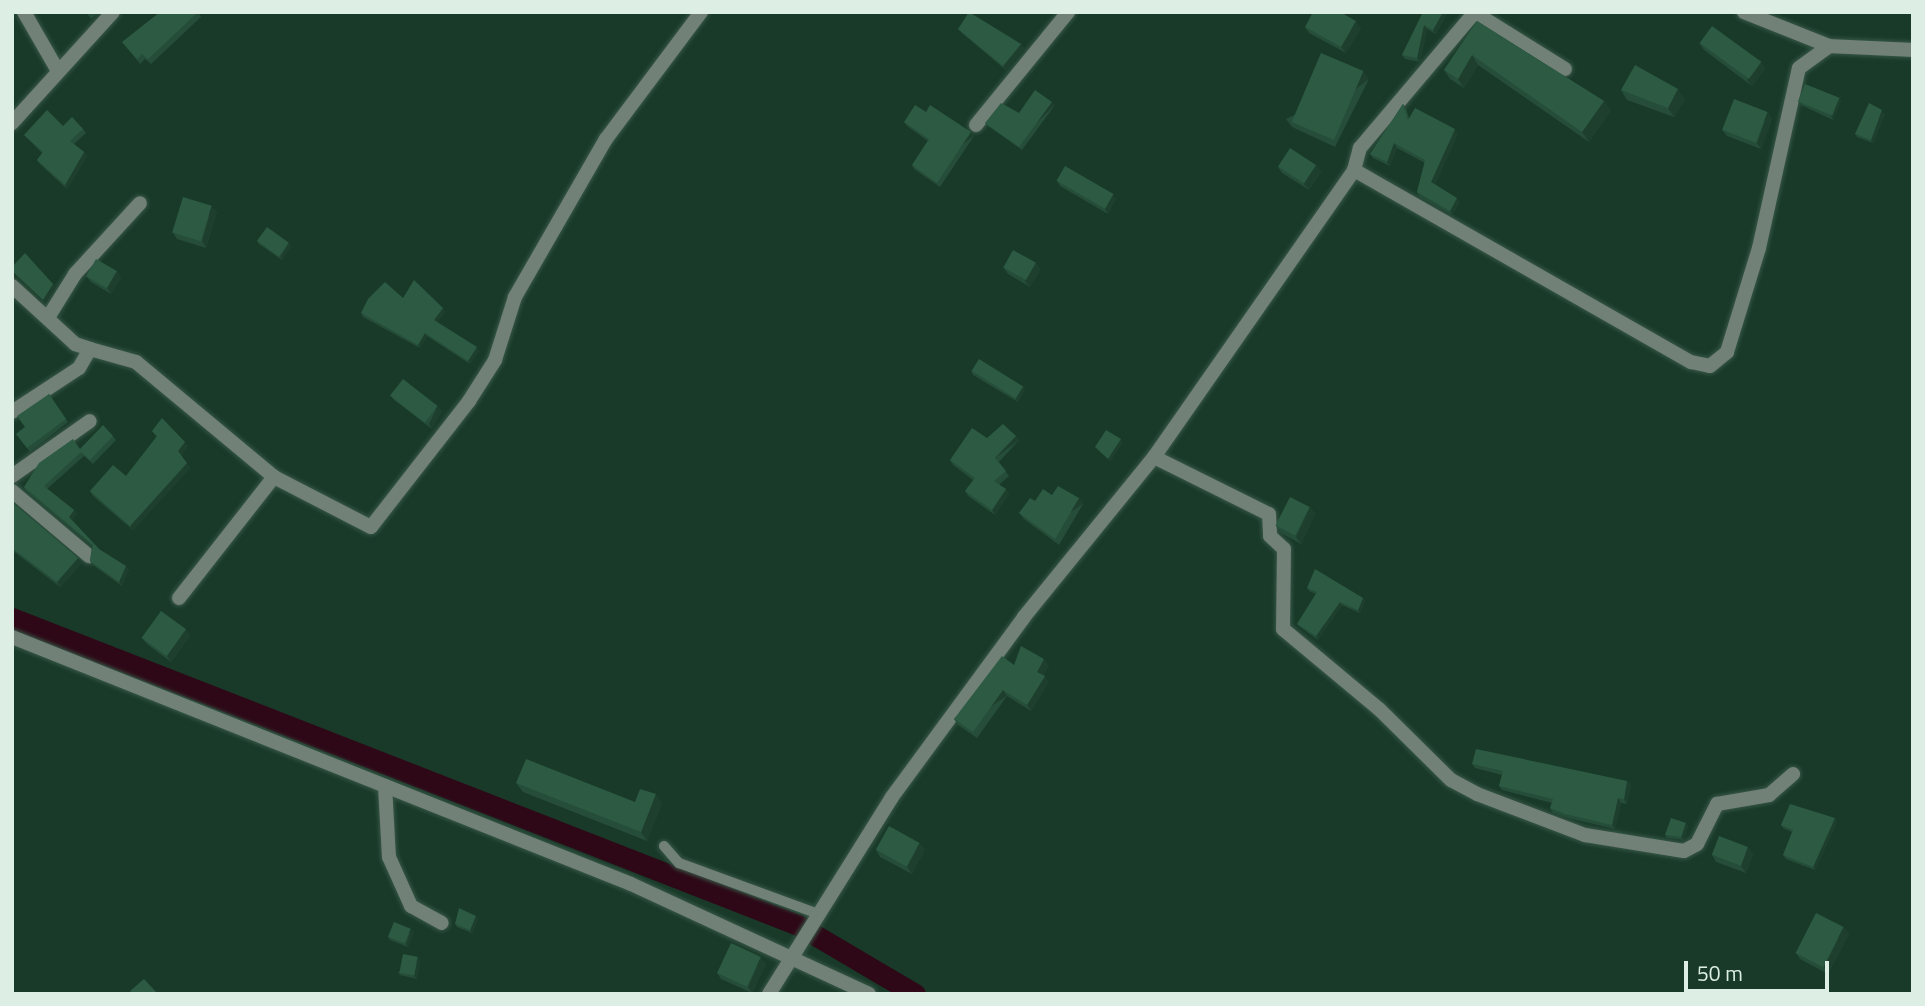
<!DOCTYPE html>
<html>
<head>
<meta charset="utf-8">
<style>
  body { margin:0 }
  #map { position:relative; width:1925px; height:1006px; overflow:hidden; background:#193a29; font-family:"Titillium Web",sans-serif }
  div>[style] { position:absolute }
  .canal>* { height:21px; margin:-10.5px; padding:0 10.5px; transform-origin:10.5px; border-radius:10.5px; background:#2e0817 }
  .roads { filter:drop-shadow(0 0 2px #385747) drop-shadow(0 0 2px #385747) }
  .service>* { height:10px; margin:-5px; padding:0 5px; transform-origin:5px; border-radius:5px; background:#728178 }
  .minor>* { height:14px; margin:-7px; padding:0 7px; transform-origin:7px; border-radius:7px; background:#728178 }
  .wall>* { inset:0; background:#264d39 }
  .shaded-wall>* { inset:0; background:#1f3f2e; transform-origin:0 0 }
  .building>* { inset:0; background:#2c5a42; transform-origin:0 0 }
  span { translate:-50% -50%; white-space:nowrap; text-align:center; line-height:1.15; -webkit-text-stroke:5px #193a29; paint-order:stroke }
  .frame { position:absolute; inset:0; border:14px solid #ddefe4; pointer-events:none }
  .scale { position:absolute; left:1684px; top:961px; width:145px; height:32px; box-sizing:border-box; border:4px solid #ddefe4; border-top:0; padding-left:9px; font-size:21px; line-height:24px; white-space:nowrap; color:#ddefe4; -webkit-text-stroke:5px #193a29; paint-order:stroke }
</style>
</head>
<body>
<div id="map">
  <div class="canal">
    <i style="left:12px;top:618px;width:844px;rotate:21.33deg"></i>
    <i style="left:798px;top:925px;width:136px;rotate:30.5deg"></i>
  </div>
  <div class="roads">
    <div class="service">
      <i style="left:664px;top:846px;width:23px;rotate:49deg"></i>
      <i style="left:679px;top:863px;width:146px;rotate:20.1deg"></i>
    </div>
    <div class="minor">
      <i style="left:24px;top:12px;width:68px;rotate:60deg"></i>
      <i style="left:1744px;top:12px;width:92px;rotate:21.8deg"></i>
      <i style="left:1475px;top:13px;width:106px;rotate:31.9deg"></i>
      <i style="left:12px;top:123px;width:150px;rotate:-47.7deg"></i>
      <i style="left:976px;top:125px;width:146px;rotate:-50.8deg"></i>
      <i style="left:1354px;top:170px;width:388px;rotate:29.7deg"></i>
      <i style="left:1691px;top:362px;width:19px;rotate:12deg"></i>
      <i style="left:1710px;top:366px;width:22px;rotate:-39deg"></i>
      <i style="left:1727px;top:352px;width:109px;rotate:-72.9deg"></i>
      <i style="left:1759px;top:248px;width:184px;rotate:-77.5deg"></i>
      <i style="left:1799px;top:68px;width:37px;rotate:-36deg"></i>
      <i style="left:1829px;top:46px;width:84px;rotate:2.7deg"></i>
      <i style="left:12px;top:286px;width:86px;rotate:42.6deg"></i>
      <i style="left:75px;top:344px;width:16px;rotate:18deg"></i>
      <i style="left:90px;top:349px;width:22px;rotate:120deg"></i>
      <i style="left:79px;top:368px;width:80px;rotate:146.7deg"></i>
      <i style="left:49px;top:316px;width:49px;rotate:-58.2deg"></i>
      <i style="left:75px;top:274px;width:96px;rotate:-47.5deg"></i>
      <i style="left:90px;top:349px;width:48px;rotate:15.8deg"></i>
      <i style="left:136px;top:362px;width:180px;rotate:39.8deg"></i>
      <i style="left:274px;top:477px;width:109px;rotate:27.3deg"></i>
      <i style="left:371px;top:527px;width:160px;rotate:-52.1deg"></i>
      <i style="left:469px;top:401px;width:49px;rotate:-57.6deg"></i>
      <i style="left:495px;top:360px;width:66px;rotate:-72.4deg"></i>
      <i style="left:515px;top:297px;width:182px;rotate:-60.1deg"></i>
      <i style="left:606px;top:139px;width:159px;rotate:-53.2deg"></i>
      <i style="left:1154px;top:457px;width:128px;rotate:26.4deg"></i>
      <i style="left:1269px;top:514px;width:22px;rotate:87deg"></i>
      <i style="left:1270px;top:536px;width:19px;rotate:43deg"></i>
      <i style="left:1284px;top:549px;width:80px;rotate:90.7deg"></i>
      <i style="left:1283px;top:629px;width:125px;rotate:39.8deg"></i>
      <i style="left:1379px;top:709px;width:101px;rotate:44.6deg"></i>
      <i style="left:1451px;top:780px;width:30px;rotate:28deg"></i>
      <i style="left:1477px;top:794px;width:116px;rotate:20.8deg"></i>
      <i style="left:1585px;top:835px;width:100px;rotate:9.2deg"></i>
      <i style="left:1684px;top:851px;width:15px;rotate:-28deg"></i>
      <i style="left:1697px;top:844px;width:45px;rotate:-63.4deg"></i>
      <i style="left:1717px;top:804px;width:53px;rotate:-9.8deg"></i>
      <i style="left:1769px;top:795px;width:32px;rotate:-41deg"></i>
      <i style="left:12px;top:476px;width:95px;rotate:-35.2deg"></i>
      <i style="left:12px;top:491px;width:101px;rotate:40.2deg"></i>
      <i style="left:179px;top:598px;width:154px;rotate:-51.9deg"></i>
      <i style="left:12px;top:637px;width:666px;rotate:21.75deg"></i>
      <i style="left:631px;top:884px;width:262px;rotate:24.8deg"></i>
      <i style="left:385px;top:786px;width:71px;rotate:86.8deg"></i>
      <i style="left:389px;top:857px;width:54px;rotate:65.8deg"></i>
      <i style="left:411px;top:906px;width:35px;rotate:29deg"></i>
      <i style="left:769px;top:994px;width:232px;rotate:-58deg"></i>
      <i style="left:892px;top:797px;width:223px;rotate:-53.7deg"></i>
      <i style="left:1024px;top:617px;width:206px;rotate:-50.9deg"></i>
      <i style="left:1154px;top:457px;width:350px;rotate:-55.1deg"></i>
      <i style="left:1354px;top:170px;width:23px;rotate:-75deg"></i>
      <i style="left:1360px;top:148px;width:178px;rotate:-49.8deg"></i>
    </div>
  </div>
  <div class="wall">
    <i style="clip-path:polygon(86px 12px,100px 12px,91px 19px)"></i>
    <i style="clip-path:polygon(198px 12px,201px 17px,151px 64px,145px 59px,140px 64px,122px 42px)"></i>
    <i style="clip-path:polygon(1423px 12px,1448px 12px,1436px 34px,1427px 29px,1420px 62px,1405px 59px,1402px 55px)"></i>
    <i style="clip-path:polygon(1477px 21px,1604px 101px,1611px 110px,1589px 142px,1478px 65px,1464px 88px,1450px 79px,1444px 70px)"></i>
    <i style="clip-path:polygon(1305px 27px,1361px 28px,1346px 53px,1309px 33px)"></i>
    <i style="clip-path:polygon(958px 29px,1021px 44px,1025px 50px,1007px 71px,963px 34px)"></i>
    <i style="clip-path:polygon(1699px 43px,1761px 62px,1765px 69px,1752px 86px,1704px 50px)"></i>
    <i style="clip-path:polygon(1369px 79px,1335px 147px,1292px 127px,1286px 119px)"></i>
    <i style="clip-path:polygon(1621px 90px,1685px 99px,1674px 117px,1627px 100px)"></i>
    <i style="clip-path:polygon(1839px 98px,1841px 101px,1833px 120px,1801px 105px,1799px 102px)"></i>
    <i style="clip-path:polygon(1403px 104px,1406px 108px,1409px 118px,1458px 134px,1435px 184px,1460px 202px,1452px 215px,1420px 197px,1417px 192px,1425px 163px,1397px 148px,1390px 166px,1373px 158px,1370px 154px)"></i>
    <i style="clip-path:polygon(1055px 105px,1022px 150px,988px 126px,985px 123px,1019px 113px)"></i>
    <i style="clip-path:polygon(926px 112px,971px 132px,974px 136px,940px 187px,914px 169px,912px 165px,928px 141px,907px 126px,904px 122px)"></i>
    <i style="clip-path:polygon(1885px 114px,1873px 143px,1857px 137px,1855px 134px)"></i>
    <i style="clip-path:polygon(1772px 119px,1761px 149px,1727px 136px,1722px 130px)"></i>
    <i style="clip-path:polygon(63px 126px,83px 129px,86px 133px,74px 144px,84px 152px,87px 156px,67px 189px,40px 164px,37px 160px,42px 153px,24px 135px)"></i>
    <i style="clip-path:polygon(1316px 165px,1321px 172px,1309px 190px,1282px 173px,1278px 167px)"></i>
    <i style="clip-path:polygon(1057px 181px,1116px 199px,1108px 214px,1060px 186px)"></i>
    <i style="clip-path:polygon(217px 212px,206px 248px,177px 239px,173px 233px)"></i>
    <i style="clip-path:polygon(257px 241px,291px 246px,282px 260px,259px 244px)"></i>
    <i style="clip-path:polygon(1036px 263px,1040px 270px,1030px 287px,1008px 274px,1003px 267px)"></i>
    <i style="clip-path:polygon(117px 271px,121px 278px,111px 294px,91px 282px,86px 276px)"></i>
    <i style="clip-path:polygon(403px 298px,443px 308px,445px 312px,437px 322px,479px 351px,470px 364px,427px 336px,420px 348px,363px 317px,361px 313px)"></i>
    <i style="clip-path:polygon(971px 371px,1023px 386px,1025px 389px,1018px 402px,973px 375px)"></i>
    <i style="clip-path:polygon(49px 394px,68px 422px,30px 452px,16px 434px,25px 427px)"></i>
    <i style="clip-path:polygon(390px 395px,442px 411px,432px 429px,394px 400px)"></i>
    <i style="clip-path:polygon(152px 431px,188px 446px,181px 456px,190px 468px,133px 530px,93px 496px,90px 491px,126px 476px,157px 437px)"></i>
    <i style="clip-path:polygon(113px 436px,116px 440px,93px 464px,84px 456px,47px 489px,74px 510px,77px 514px,72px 520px,99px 549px,129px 570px,122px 586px,93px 565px,90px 561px,92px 546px,26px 491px,24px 487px,80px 449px)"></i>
    <i style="clip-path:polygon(1016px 436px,1019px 440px,999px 462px,1009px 476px,999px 485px,1006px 489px,1009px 494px,995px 515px,968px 496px,965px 491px,973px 480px,953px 465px,950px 460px,987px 438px)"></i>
    <i style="clip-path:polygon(1052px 495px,1079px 498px,1083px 504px,1059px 545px,1024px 519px,1019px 513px,1035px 501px)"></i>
    <i style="clip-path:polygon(12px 502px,78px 558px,82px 563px,60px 587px,12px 550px)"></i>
    <i style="clip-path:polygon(1310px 507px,1315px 514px,1301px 544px,1281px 533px,1276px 526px)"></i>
    <i style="clip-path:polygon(1307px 588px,1363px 598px,1365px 601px,1360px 613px,1342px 605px,1318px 640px,1300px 627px,1297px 624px,1316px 594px,1309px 591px)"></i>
    <i style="clip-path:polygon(190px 636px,171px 662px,147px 644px,142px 638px)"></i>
    <i style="clip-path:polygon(1014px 665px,1049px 665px,1043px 675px,1049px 682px,1031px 711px,1007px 696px,977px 738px,958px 725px,954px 719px)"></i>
    <i style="clip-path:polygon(1472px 764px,1627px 781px,1631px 785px,1627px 804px,1621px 803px,1615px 829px,1568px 818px,1553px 813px,1550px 808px,1552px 803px,1502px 790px,1499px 786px,1502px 775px,1475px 768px)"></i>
    <i style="clip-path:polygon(516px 783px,635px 802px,662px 803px,647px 841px,523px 792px)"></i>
    <i style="clip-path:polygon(1837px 822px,1815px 870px,1786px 859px,1783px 855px,1792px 832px,1783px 828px,1781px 825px)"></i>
    <i style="clip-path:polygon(1688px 826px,1684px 840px,1667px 838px,1665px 835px)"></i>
    <i style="clip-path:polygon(925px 849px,912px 874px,880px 857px,876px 850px)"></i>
    <i style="clip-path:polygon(1753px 854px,1746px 873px,1716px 862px,1712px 855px)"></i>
    <i style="clip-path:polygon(478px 919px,472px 933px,457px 927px,455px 924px)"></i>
    <i style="clip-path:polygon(414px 932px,408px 947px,390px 940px,388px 937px)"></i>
    <i style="clip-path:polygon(1849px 934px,1828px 974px,1800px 959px,1796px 953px)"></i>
    <i style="clip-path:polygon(420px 961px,417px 979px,400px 975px,398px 972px)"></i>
    <i style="clip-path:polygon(766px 964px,752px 993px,721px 979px,717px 973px)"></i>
  </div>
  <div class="shaded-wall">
    <i style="clip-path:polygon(1443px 12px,1448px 12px,1436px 34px,1433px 30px)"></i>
    <i style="clip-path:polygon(1356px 21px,1361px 28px,1346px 53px,1341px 47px)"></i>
    <i style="clip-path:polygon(1424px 25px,1427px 29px,1420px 62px,1417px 58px)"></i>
    <i style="clip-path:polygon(1021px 44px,1025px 50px,1007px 71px,1003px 66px)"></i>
    <i style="clip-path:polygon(1472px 55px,1478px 65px,1464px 88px,1458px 79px)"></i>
    <i style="clip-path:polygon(1761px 62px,1765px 69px,1752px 86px,1747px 80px)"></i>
    <i style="left:1363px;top:71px;width:10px;height:76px;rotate:53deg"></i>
    <i style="clip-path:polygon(1678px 89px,1685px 99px,1674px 117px,1668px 108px)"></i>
    <i style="clip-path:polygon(1839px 98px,1841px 101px,1833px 120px,1831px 116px)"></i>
    <i style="clip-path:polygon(1604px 101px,1611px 110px,1589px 142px,1582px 132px)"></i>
    <i style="left:1052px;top:102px;width:4px;height:56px;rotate:45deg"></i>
    <i style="clip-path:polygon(1882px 110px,1885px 114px,1873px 143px,1871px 140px)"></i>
    <i style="clip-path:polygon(1768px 112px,1772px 119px,1761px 149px,1757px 143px)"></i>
    <i style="clip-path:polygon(1455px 129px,1458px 134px,1434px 186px,1431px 182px)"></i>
    <i style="left:971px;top:132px;width:5px;height:61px;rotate:53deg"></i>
    <i style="clip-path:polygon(1394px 143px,1397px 148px,1390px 166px,1387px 162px)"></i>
    <i style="clip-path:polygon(84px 152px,87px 156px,67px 189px,65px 185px)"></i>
    <i style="clip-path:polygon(1316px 165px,1321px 172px,1309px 190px,1304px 184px)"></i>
    <i style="clip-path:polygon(1113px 194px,1116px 199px,1108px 214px,1105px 209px)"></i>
    <i style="clip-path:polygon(1457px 198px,1460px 202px,1452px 215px,1450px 211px)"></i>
    <i style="clip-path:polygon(212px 206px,217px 212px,206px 248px,202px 241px)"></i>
    <i style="clip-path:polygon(289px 243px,291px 246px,282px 260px,280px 257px)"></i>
    <i style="clip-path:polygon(1036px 263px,1040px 270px,1030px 287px,1025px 281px)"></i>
    <i style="clip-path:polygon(117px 271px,121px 278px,111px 294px,107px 288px)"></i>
    <i style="clip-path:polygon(53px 284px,56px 287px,45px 304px,43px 300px)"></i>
    <i style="clip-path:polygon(443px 308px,445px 312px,436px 323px,434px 320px)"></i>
    <i style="clip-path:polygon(425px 333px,427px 336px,420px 348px,418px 345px)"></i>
    <i style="clip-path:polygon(477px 347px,479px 351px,470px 364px,468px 361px)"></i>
    <i style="clip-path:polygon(1023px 386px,1025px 389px,1018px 402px,1015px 398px)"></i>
    <i style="clip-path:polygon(438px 406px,442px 411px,432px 429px,429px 424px)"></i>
    <i style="left:1016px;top:436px;width:5px;height:30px;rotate:53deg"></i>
    <i style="clip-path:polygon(1121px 439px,1123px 443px,1110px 462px,1108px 459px)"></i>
    <i style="clip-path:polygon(185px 442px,188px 446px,181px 456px,178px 451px)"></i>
    <i style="clip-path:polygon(187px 463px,190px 468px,133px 530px,130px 526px)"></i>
    <i style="clip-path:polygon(1006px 489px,1009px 494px,995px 515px,992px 510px)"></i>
    <i style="left:1079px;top:498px;width:7px;height:48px;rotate:56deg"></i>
    <i style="clip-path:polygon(1310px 507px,1315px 514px,1301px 544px,1296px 537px)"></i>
    <i style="clip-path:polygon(74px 510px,77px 514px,71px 521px,69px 517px)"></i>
    <i style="clip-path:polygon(78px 558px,82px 563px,60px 587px,57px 582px)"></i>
    <i style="clip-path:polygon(126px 566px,129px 570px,122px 586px,119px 582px)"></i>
    <i style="clip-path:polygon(1363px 598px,1365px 601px,1360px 613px,1358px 610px)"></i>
    <i style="clip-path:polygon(1340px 602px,1342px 605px,1318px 640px,1316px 636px)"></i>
    <i style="clip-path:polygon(186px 629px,190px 636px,171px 662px,167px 656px)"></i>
    <i style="clip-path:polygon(1044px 659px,1049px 665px,1041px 678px,1037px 672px)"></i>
    <i style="clip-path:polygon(1045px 676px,1049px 682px,1031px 711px,1027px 705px)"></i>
    <i style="left:1003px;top:690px;width:7px;height:52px;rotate:56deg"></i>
    <i style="clip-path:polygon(1627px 781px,1631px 785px,1627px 804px,1624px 799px)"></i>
    <i style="clip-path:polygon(656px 794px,662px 803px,647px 841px,641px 832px)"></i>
    <i style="clip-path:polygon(1618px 798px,1621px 803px,1615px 829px,1612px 825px)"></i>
    <i style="clip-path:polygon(1835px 818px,1837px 822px,1815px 870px,1813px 867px)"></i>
    <i style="clip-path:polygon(1686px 823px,1688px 826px,1684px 840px,1681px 837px)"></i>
    <i style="clip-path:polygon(920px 843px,925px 849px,912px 874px,907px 867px)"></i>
    <i style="clip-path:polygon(1748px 847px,1753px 854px,1746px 873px,1741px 866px)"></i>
    <i style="clip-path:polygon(476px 916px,478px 919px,472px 933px,470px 930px)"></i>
    <i style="clip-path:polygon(1844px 927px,1849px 934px,1828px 974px,1824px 967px)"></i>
    <i style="clip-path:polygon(411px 929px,414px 932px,408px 947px,406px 944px)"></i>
    <i style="clip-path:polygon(418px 957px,420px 961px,417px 979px,414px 976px)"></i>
    <i style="clip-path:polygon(761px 957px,766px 964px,752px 993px,748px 987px)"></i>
  </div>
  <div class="building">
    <i style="clip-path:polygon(160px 12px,198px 12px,148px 59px,142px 54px,137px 59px,122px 42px)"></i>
    <i style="clip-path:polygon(969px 12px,1021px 44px,1003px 66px,958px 29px)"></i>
    <i style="clip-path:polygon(1313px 12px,1340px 12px,1356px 21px,1341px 47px,1305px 27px)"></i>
    <i style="clip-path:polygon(1423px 12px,1443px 12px,1433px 30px,1424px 25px,1417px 58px,1402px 55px)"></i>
    <i style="clip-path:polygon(1477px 21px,1604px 101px,1582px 132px,1472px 55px,1458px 79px,1444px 70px)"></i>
    <i style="left:1712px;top:26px;width:61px;height:21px;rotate:36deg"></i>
    <i style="left:1321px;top:53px;width:46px;height:75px;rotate:23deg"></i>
    <i style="clip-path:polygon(1635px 65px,1678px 89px,1668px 108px,1621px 90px)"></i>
    <i style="left:1805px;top:84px;width:37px;height:19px;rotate:22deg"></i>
    <i style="clip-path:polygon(1035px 90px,1052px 102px,1019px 147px,985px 123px,1001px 103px,1019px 113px)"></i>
    <i style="left:1734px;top:99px;width:36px;height:33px;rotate:21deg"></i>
    <i style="clip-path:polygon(1869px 103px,1882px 110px,1871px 140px,1855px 134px)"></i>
    <i style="clip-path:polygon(1403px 104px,1408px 120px,1415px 108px,1455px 129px,1431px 182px,1457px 198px,1450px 211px,1417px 192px,1425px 160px,1394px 143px,1387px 162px,1370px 154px)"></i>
    <i style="clip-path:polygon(915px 105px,926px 112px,930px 105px,971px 132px,937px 183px,912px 165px,929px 139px,904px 122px)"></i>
    <i style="clip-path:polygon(47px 110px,63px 126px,72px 117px,83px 129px,70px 141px,84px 152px,65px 185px,37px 160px,43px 152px,24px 135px)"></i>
    <i style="left:1290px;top:148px;width:31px;height:22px;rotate:33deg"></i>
    <i style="left:1065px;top:166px;width:56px;height:17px;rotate:30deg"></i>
    <i style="left:183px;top:197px;width:30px;height:37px;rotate:17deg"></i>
    <i style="left:267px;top:227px;width:27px;height:17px;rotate:36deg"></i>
    <i style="left:1013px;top:250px;width:26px;height:20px;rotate:29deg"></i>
    <i style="clip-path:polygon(25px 253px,53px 284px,43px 300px,12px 271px,12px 267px)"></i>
    <i style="left:96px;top:259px;width:24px;height:20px;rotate:30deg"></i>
    <i style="clip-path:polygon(414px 280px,443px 308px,434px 320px,477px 347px,468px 361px,425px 333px,418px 345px,361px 313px,368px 299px,385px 282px,403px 298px)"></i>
    <i style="left:979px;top:359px;width:52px;height:14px;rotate:32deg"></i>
    <i style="left:403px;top:379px;width:44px;height:21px;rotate:38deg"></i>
    <i style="clip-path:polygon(49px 394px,66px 419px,27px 448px,16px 434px,25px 427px,17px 416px)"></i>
    <i style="clip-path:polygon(162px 418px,185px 442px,178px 451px,187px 463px,130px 526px,90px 491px,113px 465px,126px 476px,157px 436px,152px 431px)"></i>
    <i style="clip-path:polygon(1003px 424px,1016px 436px,995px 458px,1006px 471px,994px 481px,1006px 489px,992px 510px,965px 491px,975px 478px,950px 460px,972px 428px,987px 438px)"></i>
    <i style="clip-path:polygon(103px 425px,113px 436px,90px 460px,81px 452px,44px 486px,74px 510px,69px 517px,99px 549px,126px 566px,119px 582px,90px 561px,93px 545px,24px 487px,39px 463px,73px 439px,80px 449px)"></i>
    <i style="clip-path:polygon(1106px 430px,1121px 439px,1108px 459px,1095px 447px)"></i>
    <i style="clip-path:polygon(1058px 486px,1079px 498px,1055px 539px,1019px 513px,1030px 498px,1035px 501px,1043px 489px,1052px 495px)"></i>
    <i style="left:1290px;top:497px;width:22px;height:32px;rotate:27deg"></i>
    <i style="clip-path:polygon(12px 502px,78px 558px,57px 582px,12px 548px)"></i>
    <i style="clip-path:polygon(1315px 569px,1363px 598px,1358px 610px,1340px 602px,1316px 636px,1297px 624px,1317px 592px,1307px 588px)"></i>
    <i style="left:161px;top:611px;width:31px;height:33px;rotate:36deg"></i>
    <i style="clip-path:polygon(1021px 646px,1044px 659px,1037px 672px,1045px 676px,1027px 705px,1003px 690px,973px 732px,954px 719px,1002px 656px,1014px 665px)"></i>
    <i style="clip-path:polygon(1476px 749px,1627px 781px,1624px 799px,1618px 798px,1612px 825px,1565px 814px,1550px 808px,1553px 799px,1499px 786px,1503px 771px,1472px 764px)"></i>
    <i style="clip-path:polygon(526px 759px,635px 802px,640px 789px,656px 794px,641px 832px,516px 783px)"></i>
    <i style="clip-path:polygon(1790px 804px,1835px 818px,1813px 867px,1783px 855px,1793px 830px,1781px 825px)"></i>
    <i style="clip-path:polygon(1671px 818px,1686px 823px,1681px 837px,1665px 835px)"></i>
    <i style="left:889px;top:826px;width:35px;height:27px;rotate:29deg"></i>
    <i style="left:1719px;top:836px;width:31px;height:20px;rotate:21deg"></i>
    <i style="clip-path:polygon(459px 908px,476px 916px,470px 930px,455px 924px)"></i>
    <i style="left:1816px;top:913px;width:31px;height:45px;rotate:27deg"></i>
    <i style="left:394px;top:922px;width:18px;height:16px;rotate:22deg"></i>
    <i style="left:731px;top:943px;width:33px;height:33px;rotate:25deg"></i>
    <i style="left:403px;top:954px;width:15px;height:19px;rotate:11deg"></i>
    <i style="clip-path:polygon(144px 979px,158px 994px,132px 994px,130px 991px)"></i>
  </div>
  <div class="frame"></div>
  <div class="scale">50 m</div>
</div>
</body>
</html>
